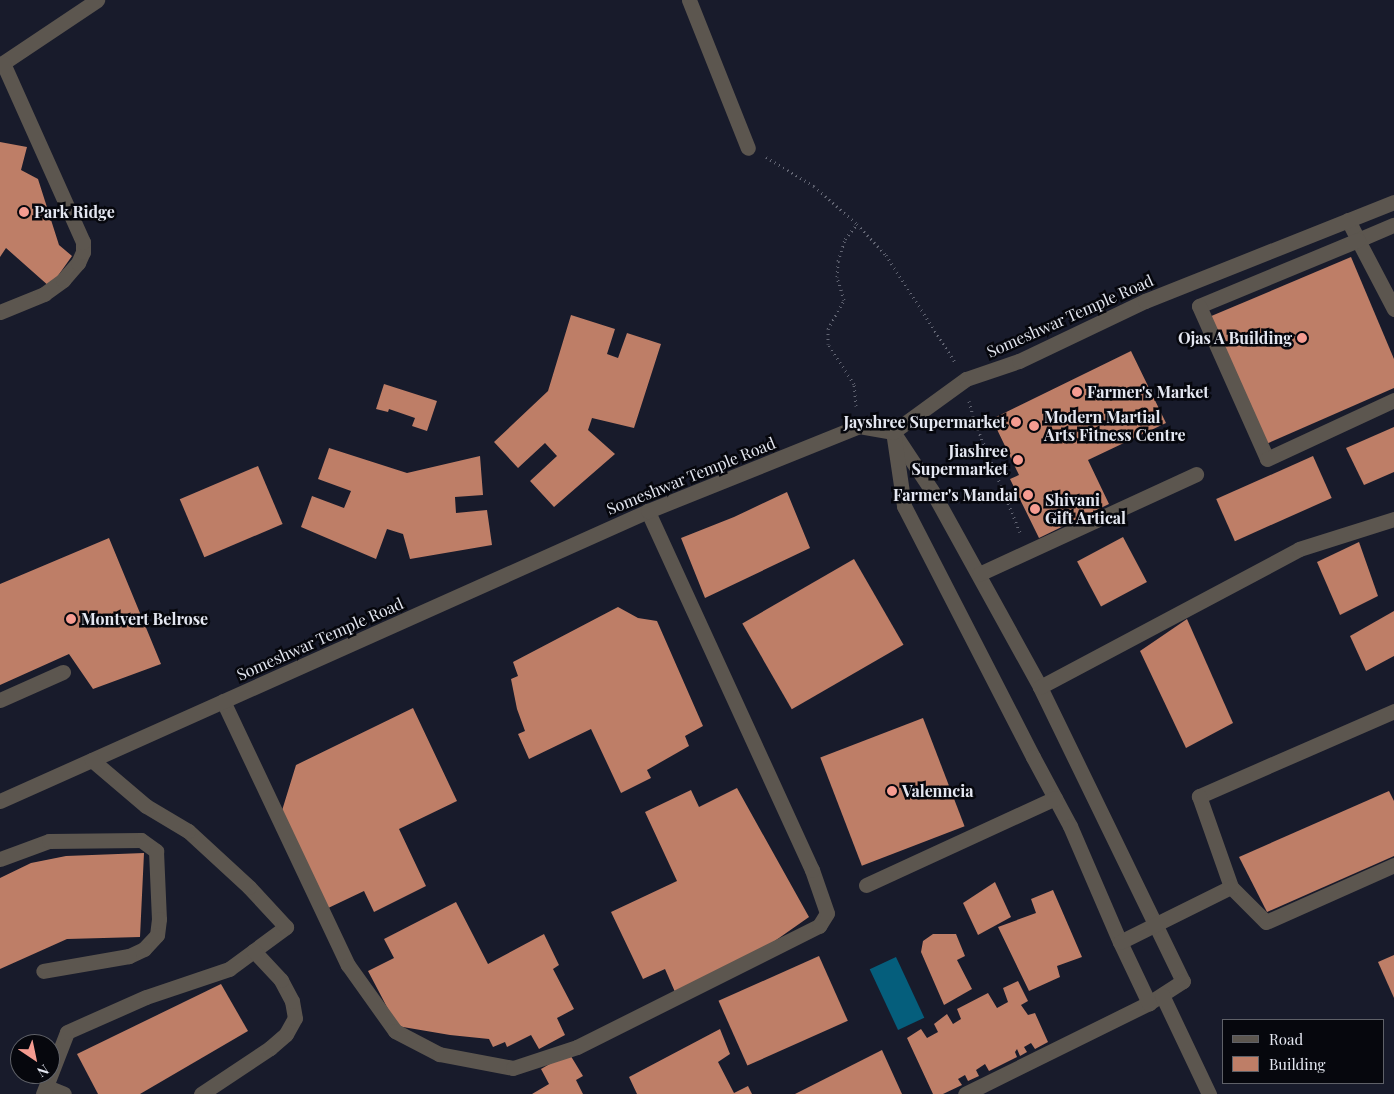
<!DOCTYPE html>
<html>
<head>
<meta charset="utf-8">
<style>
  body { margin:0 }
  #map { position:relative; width:1394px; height:1094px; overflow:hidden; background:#181b2b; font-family:"Playfair Display",serif }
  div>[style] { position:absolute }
  .water>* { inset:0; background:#055e7c; transform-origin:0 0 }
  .building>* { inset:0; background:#be7e67; transform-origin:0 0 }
  .path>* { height:3px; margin-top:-1.5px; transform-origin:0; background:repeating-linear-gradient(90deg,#626573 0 1px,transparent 0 5px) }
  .minor>* { height:15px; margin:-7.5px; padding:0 7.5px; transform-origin:7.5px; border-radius:7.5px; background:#5c564f }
  .dots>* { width:14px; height:14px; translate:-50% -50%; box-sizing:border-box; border:2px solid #06070d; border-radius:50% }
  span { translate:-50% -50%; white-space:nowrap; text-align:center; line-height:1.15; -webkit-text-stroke:5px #06070d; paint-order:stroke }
  .poi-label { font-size:16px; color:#e4e7f1; font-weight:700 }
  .left { translate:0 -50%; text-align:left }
  .right { translate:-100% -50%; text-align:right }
  .street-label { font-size:16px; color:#e4e7f1 }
  .legend { position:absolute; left:1222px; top:1019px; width:162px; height:65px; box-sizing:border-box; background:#06070d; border:1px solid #5f6168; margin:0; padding:6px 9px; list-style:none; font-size:15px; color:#e4e7f1 }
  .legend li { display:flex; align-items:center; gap:10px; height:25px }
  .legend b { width:25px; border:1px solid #5f6168 }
  .north { position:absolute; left:10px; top:1034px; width:50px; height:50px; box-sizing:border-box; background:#06070d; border:1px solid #5f6168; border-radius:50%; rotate:146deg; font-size:14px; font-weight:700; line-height:20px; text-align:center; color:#e4e7f1 }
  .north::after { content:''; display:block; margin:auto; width:18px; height:22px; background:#f59c91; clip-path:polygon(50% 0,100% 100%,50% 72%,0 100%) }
</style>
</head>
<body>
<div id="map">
  <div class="water">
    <i style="left:896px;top:957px;width:67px;height:29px;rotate:65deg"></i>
  </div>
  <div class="building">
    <i style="clip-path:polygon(0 142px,27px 147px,21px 170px,38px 179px,59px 245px,72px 256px,50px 287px,6px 248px,0 257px)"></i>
    <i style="clip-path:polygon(1351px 257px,1394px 359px,1394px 388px,1266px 444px,1209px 317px)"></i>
    <i style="clip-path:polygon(571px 315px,615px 329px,607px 354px,618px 358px,627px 333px,661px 344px,634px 428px,592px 418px,588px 430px,615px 454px,554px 507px,530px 481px,557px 456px,545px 443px,518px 468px,494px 442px,548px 391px)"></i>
    <i style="clip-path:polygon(1131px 351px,1166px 423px,1088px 460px,1109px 504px,1039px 538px,1010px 479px,1019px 475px,992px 419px)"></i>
    <i style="clip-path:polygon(384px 384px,437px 401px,427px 431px,412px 426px,415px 418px,389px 409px,388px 412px,376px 409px)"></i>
    <i style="clip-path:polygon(1394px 427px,1394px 472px,1364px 485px,1346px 448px)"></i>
    <i style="clip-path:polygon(329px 448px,407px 473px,480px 456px,483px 495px,455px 497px,456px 513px,487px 510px,492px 545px,410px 559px,403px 534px,387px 529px,376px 559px,301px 527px,312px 496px,344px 508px,351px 491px,318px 479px)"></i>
    <i style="left:1313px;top:456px;width:46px;height:106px;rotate:66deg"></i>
    <i style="left:258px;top:466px;width:63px;height:85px;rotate:67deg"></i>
    <i style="clip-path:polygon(787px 492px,810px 548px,705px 598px,681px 538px,734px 517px)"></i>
    <i style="left:1123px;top:537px;width:51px;height:52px;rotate:62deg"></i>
    <i style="clip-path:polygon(109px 538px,161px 664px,93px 689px,69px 654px,0 685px,0 584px)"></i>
    <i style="clip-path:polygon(1359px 542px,1378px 596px,1340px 615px,1317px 562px)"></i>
    <i style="left:854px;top:559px;width:99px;height:129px;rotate:60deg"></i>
    <i style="clip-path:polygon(618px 607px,638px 618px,657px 621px,703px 726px,685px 736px,689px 746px,647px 770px,651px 778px,621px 793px,591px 729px,529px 759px,518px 734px,525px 731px,517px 709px,511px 679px,518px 676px,513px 662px)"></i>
    <i style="clip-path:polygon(1394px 611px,1394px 656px,1366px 671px,1350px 636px)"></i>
    <i style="clip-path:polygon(1187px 619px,1233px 723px,1186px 748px,1140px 651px)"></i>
    <i style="clip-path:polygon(413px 708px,457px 801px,399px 829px,426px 886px,374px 912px,364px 891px,324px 910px,280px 817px,296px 765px)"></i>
    <i style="left:923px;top:718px;width:116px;height:110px;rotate:69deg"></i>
    <i style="clip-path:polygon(737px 788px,809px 917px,769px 945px,675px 992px,665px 969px,643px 979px,611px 912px,677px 881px,645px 812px,691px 790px,699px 807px)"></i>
    <i style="clip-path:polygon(1389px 791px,1394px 801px,1394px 856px,1267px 912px,1239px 857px)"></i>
    <i style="clip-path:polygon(144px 853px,140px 937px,67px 939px,0 969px,0 878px,31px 863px,66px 856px)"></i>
    <i style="clip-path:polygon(995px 882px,1011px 917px,978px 935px,963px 903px)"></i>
    <i style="clip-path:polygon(1053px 890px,1082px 957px,1057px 966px,1060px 977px,1029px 991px,998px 927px,1036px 913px,1031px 899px)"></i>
    <i style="clip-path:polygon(456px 902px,488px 964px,544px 934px,559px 965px,553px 969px,574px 1009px,557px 1018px,565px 1035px,539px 1049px,531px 1035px,507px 1047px,505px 1042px,493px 1047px,489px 1039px,450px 1035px,397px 1026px,368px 971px,394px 958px,384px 939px)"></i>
    <i style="clip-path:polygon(933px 934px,956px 934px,965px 956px,957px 960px,972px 989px,944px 1005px,921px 952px,923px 941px)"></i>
    <i style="clip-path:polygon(1394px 955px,1394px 998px,1378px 962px)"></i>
    <i style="left:819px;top:956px;width:71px;height:110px;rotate:66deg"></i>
    <i style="clip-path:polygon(1018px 981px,1028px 1001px,1021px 1005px,1028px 1015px,1035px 1013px,1048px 1042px,1035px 1049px,1031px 1043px,1024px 1047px,1027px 1052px,1020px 1056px,1017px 1049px,1015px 1052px,1017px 1057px,989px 1071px,985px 1064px,976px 1070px,979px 1076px,968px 1081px,965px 1075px,958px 1079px,962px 1085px,943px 1094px,933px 1094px,907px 1038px,921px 1029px,927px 1038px,938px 1032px,934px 1024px,947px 1014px,953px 1024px,961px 1019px,957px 1009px,988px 993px,997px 1008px,1008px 1002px,1003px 988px)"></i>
    <i style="clip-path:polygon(221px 984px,248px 1031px,140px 1094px,98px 1094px,77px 1054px)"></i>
    <i style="clip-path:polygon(720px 1029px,730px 1054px,718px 1062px,734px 1093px,748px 1086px,752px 1094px,637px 1094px,629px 1077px)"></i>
    <i style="clip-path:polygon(882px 1050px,902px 1094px,795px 1094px)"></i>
    <i style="clip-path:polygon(569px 1053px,583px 1076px,576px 1080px,583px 1094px,532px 1094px,549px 1084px,541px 1069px)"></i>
  </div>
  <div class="path">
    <i style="left:766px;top:157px;width:56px;rotate:31.1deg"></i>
    <i style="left:814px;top:186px;width:57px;rotate:41.5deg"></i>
    <i style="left:857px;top:224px;width:42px;rotate:46.9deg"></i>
    <i style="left:886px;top:255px;width:127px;rotate:57.2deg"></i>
    <i style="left:969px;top:401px;width:20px;rotate:75deg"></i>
    <i style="left:974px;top:420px;width:121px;rotate:67.7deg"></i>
    <i style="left:856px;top:406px;width:22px;rotate:-95deg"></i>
    <i style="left:854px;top:384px;width:48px;rotate:-123deg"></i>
    <i style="left:828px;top:344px;width:15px;rotate:-90deg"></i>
    <i style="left:828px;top:329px;width:33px;rotate:-61deg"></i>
    <i style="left:844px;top:300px;width:24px;rotate:-107deg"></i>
    <i style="left:837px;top:277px;width:16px;rotate:-86deg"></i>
    <i style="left:838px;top:261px;width:23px;rotate:-72deg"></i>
    <i style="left:845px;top:239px;width:19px;rotate:-51deg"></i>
  </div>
  <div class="minor">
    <i style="left:689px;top:0;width:159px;rotate:68.3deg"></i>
    <i style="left:0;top:65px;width:117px;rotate:-33.8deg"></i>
    <i style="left:1348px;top:220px;width:22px;rotate:63deg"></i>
    <i style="left:1358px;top:240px;width:39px;rotate:-23deg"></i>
    <i style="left:1394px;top:309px;width:78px;rotate:-117.6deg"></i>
    <i style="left:1358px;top:240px;width:172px;rotate:157.5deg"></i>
    <i style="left:1199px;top:306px;width:167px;rotate:66deg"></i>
    <i style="left:1267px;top:459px;width:140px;rotate:-24.9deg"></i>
    <i style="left:0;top:312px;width:48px;rotate:-22.2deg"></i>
    <i style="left:44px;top:294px;width:24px;rotate:-36deg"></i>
    <i style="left:63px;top:280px;width:23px;rotate:-49deg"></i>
    <i style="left:78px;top:263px;width:12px;rotate:-66deg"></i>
    <i style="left:83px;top:252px;width:10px;rotate:-90deg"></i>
    <i style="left:83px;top:242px;width:196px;rotate:-114.1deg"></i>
    <i style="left:893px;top:432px;width:71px;rotate:56.5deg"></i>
    <i style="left:932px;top:491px;width:224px;rotate:61.1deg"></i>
    <i style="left:1040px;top:687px;width:327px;rotate:64.1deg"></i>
    <i style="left:1183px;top:981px;width:40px;rotate:147.1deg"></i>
    <i style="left:1149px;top:1003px;width:205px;rotate:153.7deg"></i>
    <i style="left:894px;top:438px;width:69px;rotate:81.6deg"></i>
    <i style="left:904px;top:506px;width:282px;rotate:62.8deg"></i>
    <i style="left:1033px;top:757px;width:78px;rotate:61.8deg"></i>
    <i style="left:1070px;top:826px;width:126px;rotate:66.7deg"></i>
    <i style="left:1120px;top:942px;width:68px;rotate:64.6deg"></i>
    <i style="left:979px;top:574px;width:239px;rotate:-24.7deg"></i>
    <i style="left:1040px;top:687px;width:293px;rotate:-28deg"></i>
    <i style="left:1299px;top:549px;width:100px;rotate:-17.5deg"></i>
    <i style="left:0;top:700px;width:69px;rotate:-24deg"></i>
    <i style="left:223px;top:701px;width:292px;rotate:64.7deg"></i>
    <i style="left:348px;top:965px;width:81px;rotate:54.5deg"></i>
    <i style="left:395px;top:1031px;width:50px;rotate:27.6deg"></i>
    <i style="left:439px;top:1054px;width:75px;rotate:10.7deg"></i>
    <i style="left:513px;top:1068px;width:67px;rotate:-18.2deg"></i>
    <i style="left:577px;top:1047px;width:271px;rotate:-26.6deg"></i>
    <i style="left:819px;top:926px;width:15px;rotate:-58deg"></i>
    <i style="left:827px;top:913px;width:46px;rotate:-109.2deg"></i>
    <i style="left:812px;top:870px;width:395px;rotate:-114.6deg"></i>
    <i style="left:1394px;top:711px;width:213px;rotate:156.4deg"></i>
    <i style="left:1199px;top:796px;width:96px;rotate:70.6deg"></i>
    <i style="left:1231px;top:887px;width:49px;rotate:45deg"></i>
    <i style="left:1266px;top:922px;width:140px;rotate:-24deg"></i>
    <i style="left:0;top:801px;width:710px;rotate:-24.11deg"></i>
    <i style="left:648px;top:511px;width:227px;rotate:-21.9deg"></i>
    <i style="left:859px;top:426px;width:35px;rotate:10deg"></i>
    <i style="left:893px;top:432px;width:90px;rotate:-36deg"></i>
    <i style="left:966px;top:379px;width:56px;rotate:-18.8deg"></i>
    <i style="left:1019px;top:361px;width:140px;rotate:-25.5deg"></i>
    <i style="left:1145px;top:301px;width:268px;rotate:-21.7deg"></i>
    <i style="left:0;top:859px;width:52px;rotate:-20.2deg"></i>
    <i style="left:49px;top:841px;width:92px;rotate:-0.6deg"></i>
    <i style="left:141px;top:840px;width:19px;rotate:36deg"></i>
    <i style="left:156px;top:851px;width:68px;rotate:87.5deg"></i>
    <i style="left:159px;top:919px;width:16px;rotate:97deg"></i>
    <i style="left:157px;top:935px;width:19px;rotate:133deg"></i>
    <i style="left:144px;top:949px;width:17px;rotate:155deg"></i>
    <i style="left:129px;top:956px;width:87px;rotate:170.1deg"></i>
    <i style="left:866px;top:885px;width:208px;rotate:-24.7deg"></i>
    <i style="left:1120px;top:942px;width:124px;rotate:-26.4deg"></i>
    <i style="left:1162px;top:995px;width:110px;rotate:64.6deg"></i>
    <i style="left:47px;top:1087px;width:18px;rotate:22deg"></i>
    <i style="left:43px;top:1094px;width:66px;rotate:-68.8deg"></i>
    <i style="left:67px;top:1032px;width:86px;rotate:-23.9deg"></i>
    <i style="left:146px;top:997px;width:88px;rotate:-18.6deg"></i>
    <i style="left:229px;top:969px;width:71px;rotate:-36.4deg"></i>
    <i style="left:286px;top:927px;width:54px;rotate:-132.8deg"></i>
    <i style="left:249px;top:887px;width:83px;rotate:-137.4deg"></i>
    <i style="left:188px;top:831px;width:49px;rotate:-149.2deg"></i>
    <i style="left:146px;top:806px;width:71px;rotate:-139.6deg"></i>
    <i style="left:201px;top:1094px;width:83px;rotate:-33.7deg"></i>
    <i style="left:270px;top:1048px;width:21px;rotate:-41deg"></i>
    <i style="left:286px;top:1034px;width:18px;rotate:-61deg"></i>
    <i style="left:295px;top:1018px;width:17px;rotate:-100deg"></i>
    <i style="left:292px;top:1001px;width:24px;rotate:-118deg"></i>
    <i style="left:281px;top:980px;width:40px;rotate:-133deg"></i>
  </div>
  <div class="dots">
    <i style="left:24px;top:212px;background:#f59c91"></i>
    <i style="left:1302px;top:338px;background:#f59c91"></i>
    <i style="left:1077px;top:392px;background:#f59c91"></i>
    <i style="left:1016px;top:422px;background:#f59c91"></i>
    <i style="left:1034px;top:426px;background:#f59c91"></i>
    <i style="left:1018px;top:460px;background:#f59c91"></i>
    <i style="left:1028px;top:495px;background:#f59c91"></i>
    <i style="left:1035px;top:509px;background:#f59c91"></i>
    <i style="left:71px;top:619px;background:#f59c91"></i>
    <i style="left:892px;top:791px;background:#f59c91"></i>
  </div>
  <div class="poi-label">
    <span class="left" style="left:34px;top:212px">Park Ridge</span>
    <span class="right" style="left:1292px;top:338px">Ojas A Building</span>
    <span class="left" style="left:1087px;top:392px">Farmer's Market</span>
    <span class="left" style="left:1044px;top:426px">Modern Martial<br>Arts Fitness Centre</span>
    <span class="right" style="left:1006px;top:422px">Jayshree Supermarket</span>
    <span class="right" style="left:1008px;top:460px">Jiashree<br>Supermarket</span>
    <span class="right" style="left:1018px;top:495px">Farmer's Mandai</span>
    <span class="left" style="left:1045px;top:509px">Shivani<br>Gift Artical</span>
    <span class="left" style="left:81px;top:619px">Montvert Belrose</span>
    <span class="left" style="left:902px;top:791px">Valenncia</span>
  </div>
  <div class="street-label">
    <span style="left:1070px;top:316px;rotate:-24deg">Someshwar Temple Road</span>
    <span style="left:691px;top:476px;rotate:-22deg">Someshwar Temple Road</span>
    <span style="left:320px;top:639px;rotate:-24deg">Someshwar Temple Road</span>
  </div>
  <ul class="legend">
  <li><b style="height:6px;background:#5c564f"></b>Road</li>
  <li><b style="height:14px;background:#be7e67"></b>Building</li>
  </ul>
  <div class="north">N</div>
</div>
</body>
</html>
